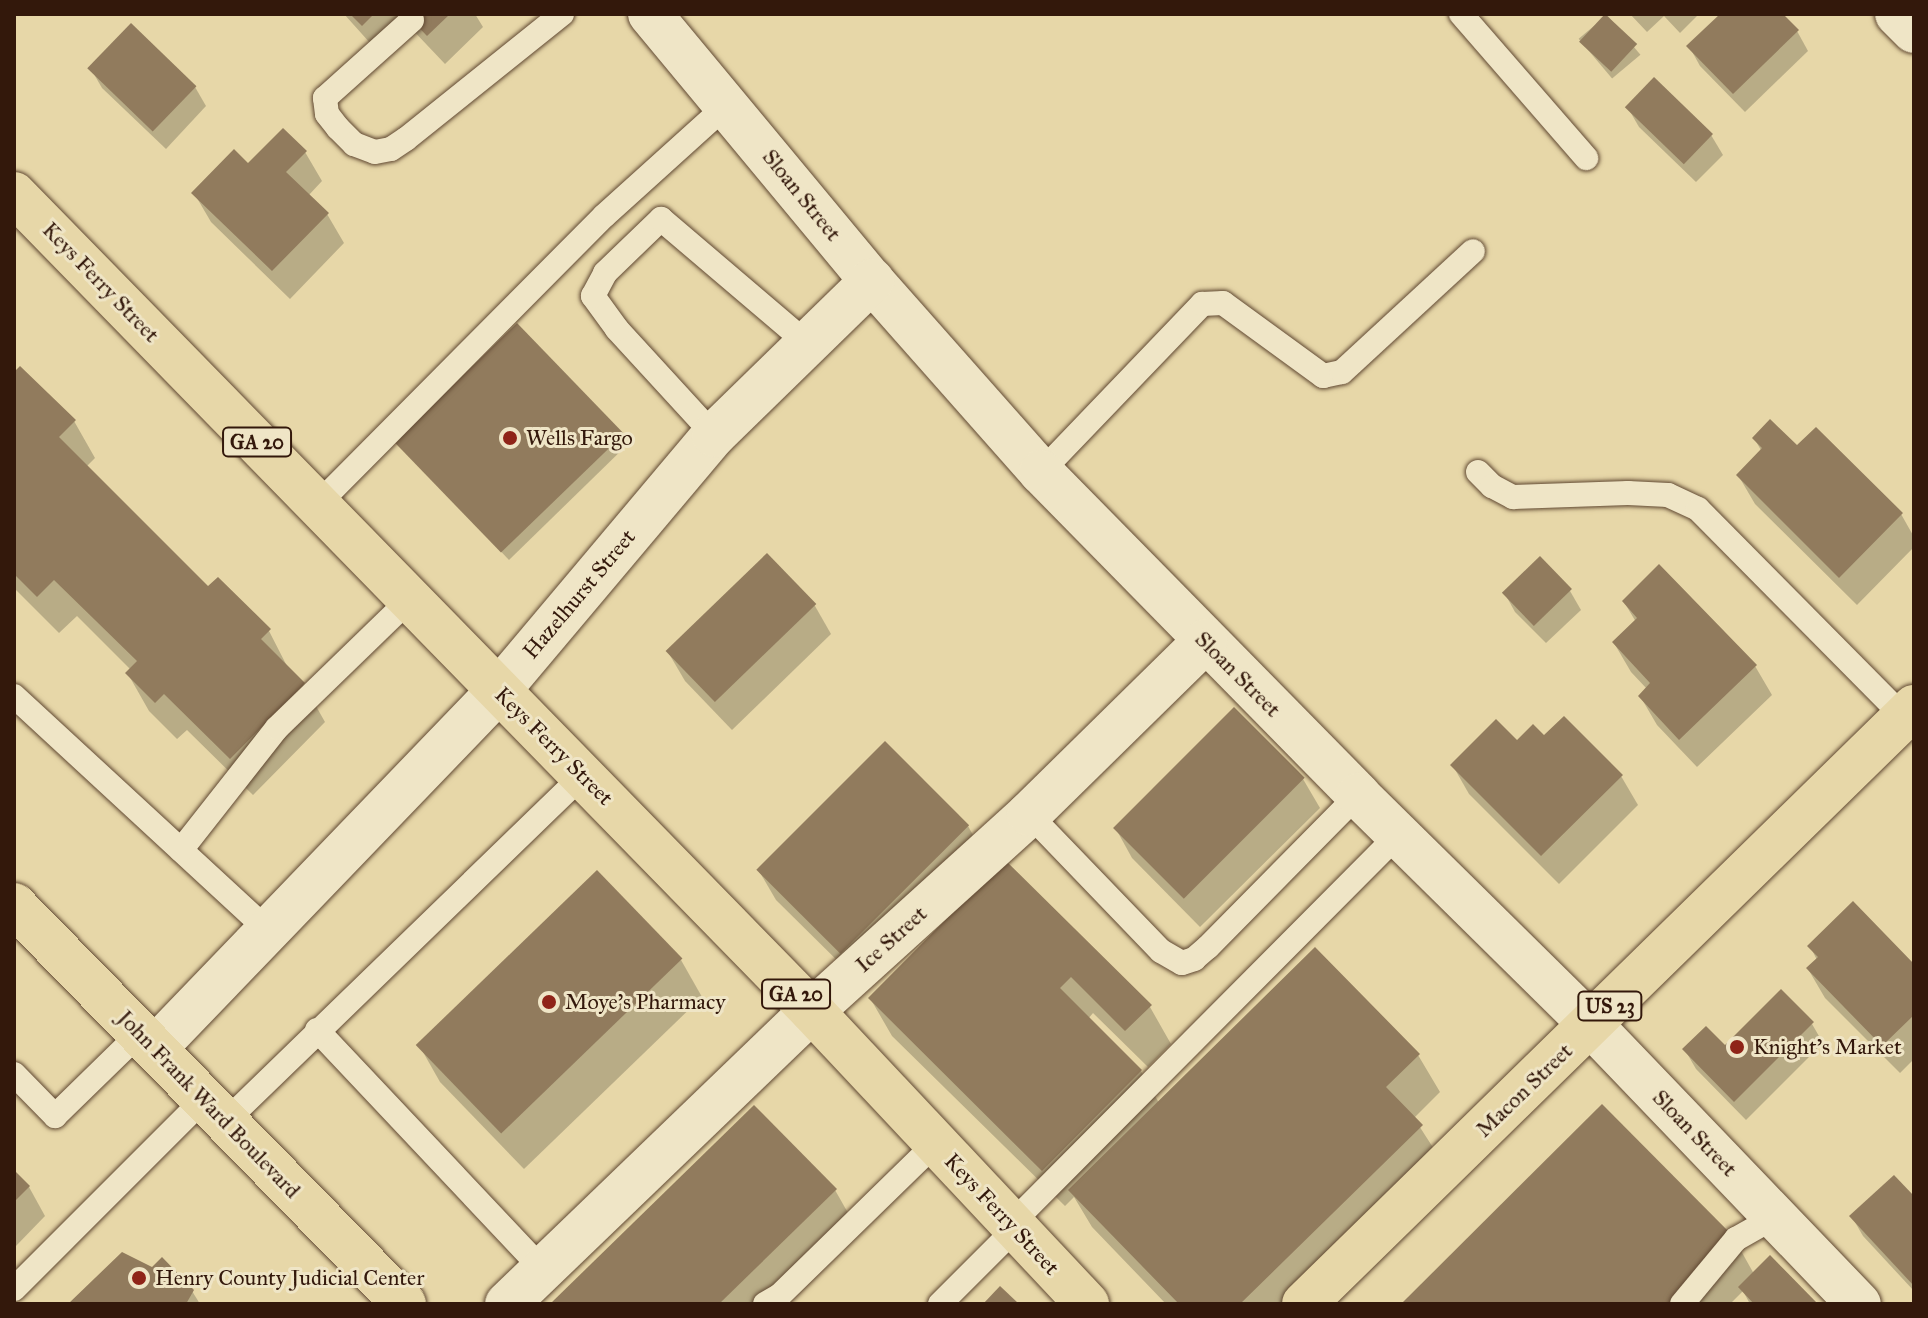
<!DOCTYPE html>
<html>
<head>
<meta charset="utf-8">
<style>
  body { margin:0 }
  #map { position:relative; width:1928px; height:1318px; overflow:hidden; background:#e7d7a8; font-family:"IM FELL Great Primer",serif }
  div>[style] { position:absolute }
  .shadow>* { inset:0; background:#0003; transform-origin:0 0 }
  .building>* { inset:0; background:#917b5d; transform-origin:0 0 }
  .roads { filter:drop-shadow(0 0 2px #604832) drop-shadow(0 0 2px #604832) }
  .service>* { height:24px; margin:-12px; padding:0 12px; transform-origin:12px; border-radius:12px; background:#efe5c6 }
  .minor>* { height:44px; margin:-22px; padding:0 22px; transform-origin:22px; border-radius:22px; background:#efe5c6 }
  .secondary>* { height:44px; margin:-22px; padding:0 22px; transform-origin:22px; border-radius:22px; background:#efe5c6 }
  .primary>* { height:44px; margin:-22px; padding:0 22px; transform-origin:22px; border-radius:22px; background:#e7d7a8 }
  .dots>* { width:22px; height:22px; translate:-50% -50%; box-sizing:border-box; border:4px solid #efe5c6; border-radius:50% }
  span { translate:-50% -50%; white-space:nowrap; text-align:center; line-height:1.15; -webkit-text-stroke:6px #efe5c6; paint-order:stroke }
  .shield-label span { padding:2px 6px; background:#efe5c6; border:2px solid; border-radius:6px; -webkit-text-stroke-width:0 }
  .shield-label { font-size:20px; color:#33180b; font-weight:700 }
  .street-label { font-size:22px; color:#33180b }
  .poi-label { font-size:22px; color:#33180b }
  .left { translate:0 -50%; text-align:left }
  .frame { position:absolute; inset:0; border:16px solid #33180b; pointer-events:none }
</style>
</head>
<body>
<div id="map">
  <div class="shadow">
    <i style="clip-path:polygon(344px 14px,475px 14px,483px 27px,445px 64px,408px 25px,379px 53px)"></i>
    <i style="clip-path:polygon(1630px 14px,1699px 14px,1680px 33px,1664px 16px,1647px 32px)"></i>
    <i style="clip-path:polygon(1723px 14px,1780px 14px,1797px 31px,1808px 51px,1745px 112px,1700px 66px,1689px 46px)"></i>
    <i style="left:1607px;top:15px;width:52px;height:37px;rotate:50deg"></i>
    <i style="clip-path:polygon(91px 69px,195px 87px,206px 106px,166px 149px,102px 88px)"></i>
    <i style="clip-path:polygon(1628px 108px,1711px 135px,1723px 155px,1696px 182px,1639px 127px)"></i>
    <i style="clip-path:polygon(305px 152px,322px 181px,308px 196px,327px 214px,344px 243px,290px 299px,211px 222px,194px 193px,248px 166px)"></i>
    <i style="clip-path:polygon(14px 375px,74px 421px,95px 458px,86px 467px,208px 589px,218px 580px,269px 631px,289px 670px,304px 685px,325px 722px,253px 795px,187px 730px,177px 739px,149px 711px,128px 674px,131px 670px,77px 616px,59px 633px,14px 588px)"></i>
    <i style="clip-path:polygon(624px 434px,629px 443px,509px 560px,398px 443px)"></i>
    <i style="clip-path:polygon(1754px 438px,1797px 448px,1901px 514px,1914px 537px,1914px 547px,1857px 605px,1755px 504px,1738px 475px,1762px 452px)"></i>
    <i style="clip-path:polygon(767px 556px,815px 606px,831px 634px,732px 730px,685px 681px,668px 652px)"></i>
    <i style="clip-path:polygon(1570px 591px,1581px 610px,1546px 643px,1515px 612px,1504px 592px)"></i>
    <i style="clip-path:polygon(1624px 602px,1755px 666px,1772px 695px,1697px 767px,1657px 725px,1640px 696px,1647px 689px,1631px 672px,1614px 643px,1636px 622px)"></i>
    <i style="clip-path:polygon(1544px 738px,1621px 776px,1638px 805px,1559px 884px,1469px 794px,1453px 766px,1517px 743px)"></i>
    <i style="clip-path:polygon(1303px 779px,1320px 808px,1200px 927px,1132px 858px,1116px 829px)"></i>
    <i style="clip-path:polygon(968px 826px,984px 855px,859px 982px,776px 900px,759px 871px)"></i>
    <i style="clip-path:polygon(1005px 862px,1150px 1007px,1171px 1044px,1148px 1067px,1093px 1013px,1088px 1019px,1141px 1071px,1159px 1103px,1418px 1055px,1440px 1092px,1414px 1118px,1443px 1163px,1299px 1304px,1166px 1304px,1092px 1227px,1074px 1197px,1065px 1206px,892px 1036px,870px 998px)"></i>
    <i style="clip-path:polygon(1810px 946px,1914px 967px,1914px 1059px,1900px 1073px,1825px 998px,1808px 969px,1817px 960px)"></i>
    <i style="clip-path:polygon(681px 960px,702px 997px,524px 1169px,440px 1082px,419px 1045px)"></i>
    <i style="clip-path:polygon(1812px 1024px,1823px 1043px,1746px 1120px,1696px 1069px,1685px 1050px,1725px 1048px)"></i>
    <i style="clip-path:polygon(14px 1173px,29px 1187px,45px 1216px,14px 1248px)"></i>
    <i style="clip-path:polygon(835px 1190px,856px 1227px,778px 1304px,553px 1304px)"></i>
    <i style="clip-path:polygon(1914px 1199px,1914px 1291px,1863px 1236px,1852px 1217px)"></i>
    <i style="clip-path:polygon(1735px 1240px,1754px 1274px,1815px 1304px,1750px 1304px,1743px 1291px,1730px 1304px,1404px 1304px)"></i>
    <i style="clip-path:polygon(192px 1291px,200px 1304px,71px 1304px)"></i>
  </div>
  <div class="building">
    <i style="clip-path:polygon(350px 14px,374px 14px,362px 26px)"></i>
    <i style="clip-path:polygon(406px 14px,450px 14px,427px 36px)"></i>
    <i style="left:1605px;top:14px;width:44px;height:38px;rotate:43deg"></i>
    <i style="clip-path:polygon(1720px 14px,1783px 14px,1799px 30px,1733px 94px,1686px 46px)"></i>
    <i style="left:131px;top:23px;width:91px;height:63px;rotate:44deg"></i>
    <i style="left:1654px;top:77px;width:82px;height:42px;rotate:44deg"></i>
    <i style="clip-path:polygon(283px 128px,307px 151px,286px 172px,329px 213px,272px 271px,191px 193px,234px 149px,248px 163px)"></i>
    <i style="left:517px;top:323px;width:154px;height:171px;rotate:46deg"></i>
    <i style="clip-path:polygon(20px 366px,76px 420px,59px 437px,208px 586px,218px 577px,271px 629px,261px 639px,305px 683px,230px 759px,164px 694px,155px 703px,125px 673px,137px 661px,54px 580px,37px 597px,14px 574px,14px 372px)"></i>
    <i style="clip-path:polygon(1770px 419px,1797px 445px,1816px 427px,1903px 513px,1839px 578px,1736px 475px,1762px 448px,1752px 438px)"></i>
    <i style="left:767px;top:553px;width:71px;height:141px;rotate:46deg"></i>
    <i style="left:1540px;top:556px;width:46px;height:53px;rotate:46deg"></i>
    <i style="clip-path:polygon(1659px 564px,1757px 665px,1679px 740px,1638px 696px,1650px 683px,1612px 642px,1637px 618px,1622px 601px)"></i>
    <i style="left:1234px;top:707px;width:100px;height:171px;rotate:45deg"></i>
    <i style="clip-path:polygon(1564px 716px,1623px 775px,1541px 856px,1450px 765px,1496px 719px,1517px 740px,1533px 724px,1544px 735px)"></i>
    <i style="left:885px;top:741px;width:119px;height:182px;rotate:45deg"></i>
    <i style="clip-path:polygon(1005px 860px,1152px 1005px,1125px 1031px,1071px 977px,1060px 988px,1142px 1070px,1042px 1171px,868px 998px)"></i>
    <i style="left:597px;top:870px;width:123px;height:252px;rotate:46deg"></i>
    <i style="clip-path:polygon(1853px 901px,1914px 964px,1914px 1015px,1882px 1046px,1806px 968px,1818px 957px,1807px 946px)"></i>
    <i style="clip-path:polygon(1315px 947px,1420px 1054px,1386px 1087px,1423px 1125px,1240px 1304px,1179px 1304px,1068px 1190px)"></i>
    <i style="clip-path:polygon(1781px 989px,1814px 1022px,1734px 1102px,1682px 1049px,1706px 1026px,1725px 1045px)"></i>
    <i style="clip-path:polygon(1602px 1104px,1736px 1239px,1671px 1304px,1401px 1304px)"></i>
    <i style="clip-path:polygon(754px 1105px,837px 1189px,719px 1304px,550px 1304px)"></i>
    <i style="clip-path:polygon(14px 1170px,30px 1186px,14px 1202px)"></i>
    <i style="clip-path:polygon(1894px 1175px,1914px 1196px,1914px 1286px,1849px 1216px)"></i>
    <i style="clip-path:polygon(122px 1252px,152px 1267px,162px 1257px,194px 1290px,186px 1304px,68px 1304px)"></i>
    <i style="clip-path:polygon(1770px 1255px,1818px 1304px,1754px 1304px,1738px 1287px)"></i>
    <i style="clip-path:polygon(1000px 1286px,1019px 1304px,983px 1304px)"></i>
  </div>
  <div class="roads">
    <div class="service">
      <i style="left:1461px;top:14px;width:191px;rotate:49deg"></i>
      <i style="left:412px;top:20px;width:117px;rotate:138.1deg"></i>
      <i style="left:325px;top:98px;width:16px;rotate:83deg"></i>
      <i style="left:327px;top:114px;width:18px;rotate:52deg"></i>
      <i style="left:338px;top:128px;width:23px;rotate:45deg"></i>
      <i style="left:354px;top:144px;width:22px;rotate:21deg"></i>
      <i style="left:375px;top:152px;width:16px;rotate:-11deg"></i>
      <i style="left:391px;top:149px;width:18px;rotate:-34deg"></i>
      <i style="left:406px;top:139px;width:200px;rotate:-38.7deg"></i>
      <i style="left:714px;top:435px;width:144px;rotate:-132.5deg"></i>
      <i style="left:617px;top:329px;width:41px;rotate:-126deg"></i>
      <i style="left:593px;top:296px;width:26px;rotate:-62deg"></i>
      <i style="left:605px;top:273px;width:78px;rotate:-44deg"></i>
      <i style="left:661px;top:219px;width:193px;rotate:40.4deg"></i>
      <i style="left:1041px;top:472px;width:233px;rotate:-46.2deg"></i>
      <i style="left:1202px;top:304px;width:21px;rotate:-3deg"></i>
      <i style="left:1223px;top:303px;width:124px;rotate:36.1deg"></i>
      <i style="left:1323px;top:376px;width:19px;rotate:-12deg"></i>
      <i style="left:1342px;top:372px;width:178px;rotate:-42.7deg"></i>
      <i style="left:1478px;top:472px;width:20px;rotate:45deg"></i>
      <i style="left:1492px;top:486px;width:24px;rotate:28deg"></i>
      <i style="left:1513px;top:497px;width:115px;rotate:-2deg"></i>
      <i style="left:1628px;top:493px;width:40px;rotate:2.9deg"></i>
      <i style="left:1668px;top:495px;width:33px;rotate:25deg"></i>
      <i style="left:1698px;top:509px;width:293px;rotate:45.3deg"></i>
      <i style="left:318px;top:504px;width:406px;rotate:-45.2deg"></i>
      <i style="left:604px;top:216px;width:167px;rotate:-42.1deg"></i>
      <i style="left:14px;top:696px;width:347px;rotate:42.7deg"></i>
      <i style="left:1029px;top:814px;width:190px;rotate:46.1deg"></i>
      <i style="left:1161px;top:951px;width:24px;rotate:30deg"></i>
      <i style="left:1182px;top:963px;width:13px;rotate:-18deg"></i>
      <i style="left:1194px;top:959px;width:18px;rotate:-41deg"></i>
      <i style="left:1208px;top:947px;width:214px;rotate:-45.4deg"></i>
      <i style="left:181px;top:850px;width:155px;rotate:-51.8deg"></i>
      <i style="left:277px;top:728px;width:185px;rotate:-44.1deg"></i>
      <i style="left:317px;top:1030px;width:330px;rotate:46.7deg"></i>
      <i style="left:14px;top:1074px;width:59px;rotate:45.7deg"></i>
      <i style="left:55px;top:1116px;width:119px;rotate:-44.3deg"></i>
      <i style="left:226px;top:1121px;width:497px;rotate:-44.1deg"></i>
      <i style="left:1010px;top:1225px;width:550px;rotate:-45.15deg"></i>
      <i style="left:14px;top:1289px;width:269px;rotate:-45deg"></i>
      <i style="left:765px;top:1304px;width:16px;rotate:-30deg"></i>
      <i style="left:779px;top:1296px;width:219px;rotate:-44.3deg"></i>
      <i style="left:940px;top:1304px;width:105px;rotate:-45deg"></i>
      <i style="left:1682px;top:1304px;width:85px;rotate:-50.3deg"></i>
      <i style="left:1736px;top:1239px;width:45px;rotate:-29.4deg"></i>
    </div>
    <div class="minor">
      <i style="left:650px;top:14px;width:347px;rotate:50.3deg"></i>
      <i style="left:872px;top:281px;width:255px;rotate:48.5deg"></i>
      <i style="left:1041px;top:472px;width:453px;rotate:45.5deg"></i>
      <i style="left:1358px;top:795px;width:327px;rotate:44.6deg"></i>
      <i style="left:1591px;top:1025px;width:387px;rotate:46.2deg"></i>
      <i style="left:1897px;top:14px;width:24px;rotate:45deg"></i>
      <i style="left:499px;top:690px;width:334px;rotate:-49.9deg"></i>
      <i style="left:714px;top:435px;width:221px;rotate:-44.3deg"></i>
      <i style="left:507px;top:1304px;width:423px;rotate:-43.9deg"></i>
      <i style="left:812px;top:1011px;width:293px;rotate:-42.2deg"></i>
      <i style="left:1029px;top:814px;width:247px;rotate:-44.5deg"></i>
    </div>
    <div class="secondary">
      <i style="left:155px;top:1048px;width:496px;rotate:-46.1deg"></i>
    </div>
    <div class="primary">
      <i style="left:14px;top:194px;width:1142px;rotate:45.67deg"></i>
      <i style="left:812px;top:1011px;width:402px;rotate:46.8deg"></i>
      <i style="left:14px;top:905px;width:558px;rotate:45.65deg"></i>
      <i style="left:1304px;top:1304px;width:854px;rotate:-44.38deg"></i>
    </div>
  </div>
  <div class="dots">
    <i style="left:510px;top:438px;background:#8f2418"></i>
    <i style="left:549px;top:1002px;background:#8f2418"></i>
    <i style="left:1737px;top:1047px;background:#8f2418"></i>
    <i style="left:139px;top:1278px;background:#8f2418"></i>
  </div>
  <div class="shield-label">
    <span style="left:257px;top:442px">GA 20</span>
    <span style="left:796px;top:994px">GA 20</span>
    <span style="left:1610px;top:1006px">US 23</span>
  </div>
  <div class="street-label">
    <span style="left:802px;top:195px;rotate:51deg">Sloan Street</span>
    <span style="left:101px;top:282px;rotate:46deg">Keys Ferry Street</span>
    <span style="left:579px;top:594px;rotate:-50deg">Hazelhurst Street</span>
    <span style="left:1238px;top:674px;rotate:45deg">Sloan Street</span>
    <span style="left:554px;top:746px;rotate:45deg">Keys Ferry Street</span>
    <span style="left:891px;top:939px;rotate:-42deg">Ice Street</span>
    <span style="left:1524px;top:1090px;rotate:-44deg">Macon Street</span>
    <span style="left:209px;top:1104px;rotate:46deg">John Frank Ward Boulevard</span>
    <span style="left:1695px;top:1133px;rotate:46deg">Sloan Street</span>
    <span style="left:1002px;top:1214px;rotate:47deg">Keys Ferry Street</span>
  </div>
  <div class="poi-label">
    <span class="left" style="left:526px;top:438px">Wells Fargo</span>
    <span class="left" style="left:565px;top:1002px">Moye's Pharmacy</span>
    <span class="left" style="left:1753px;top:1047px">Knight's Market</span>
    <span class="left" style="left:155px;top:1278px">Henry County Judicial Center</span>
  </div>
  <div class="frame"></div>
</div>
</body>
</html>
